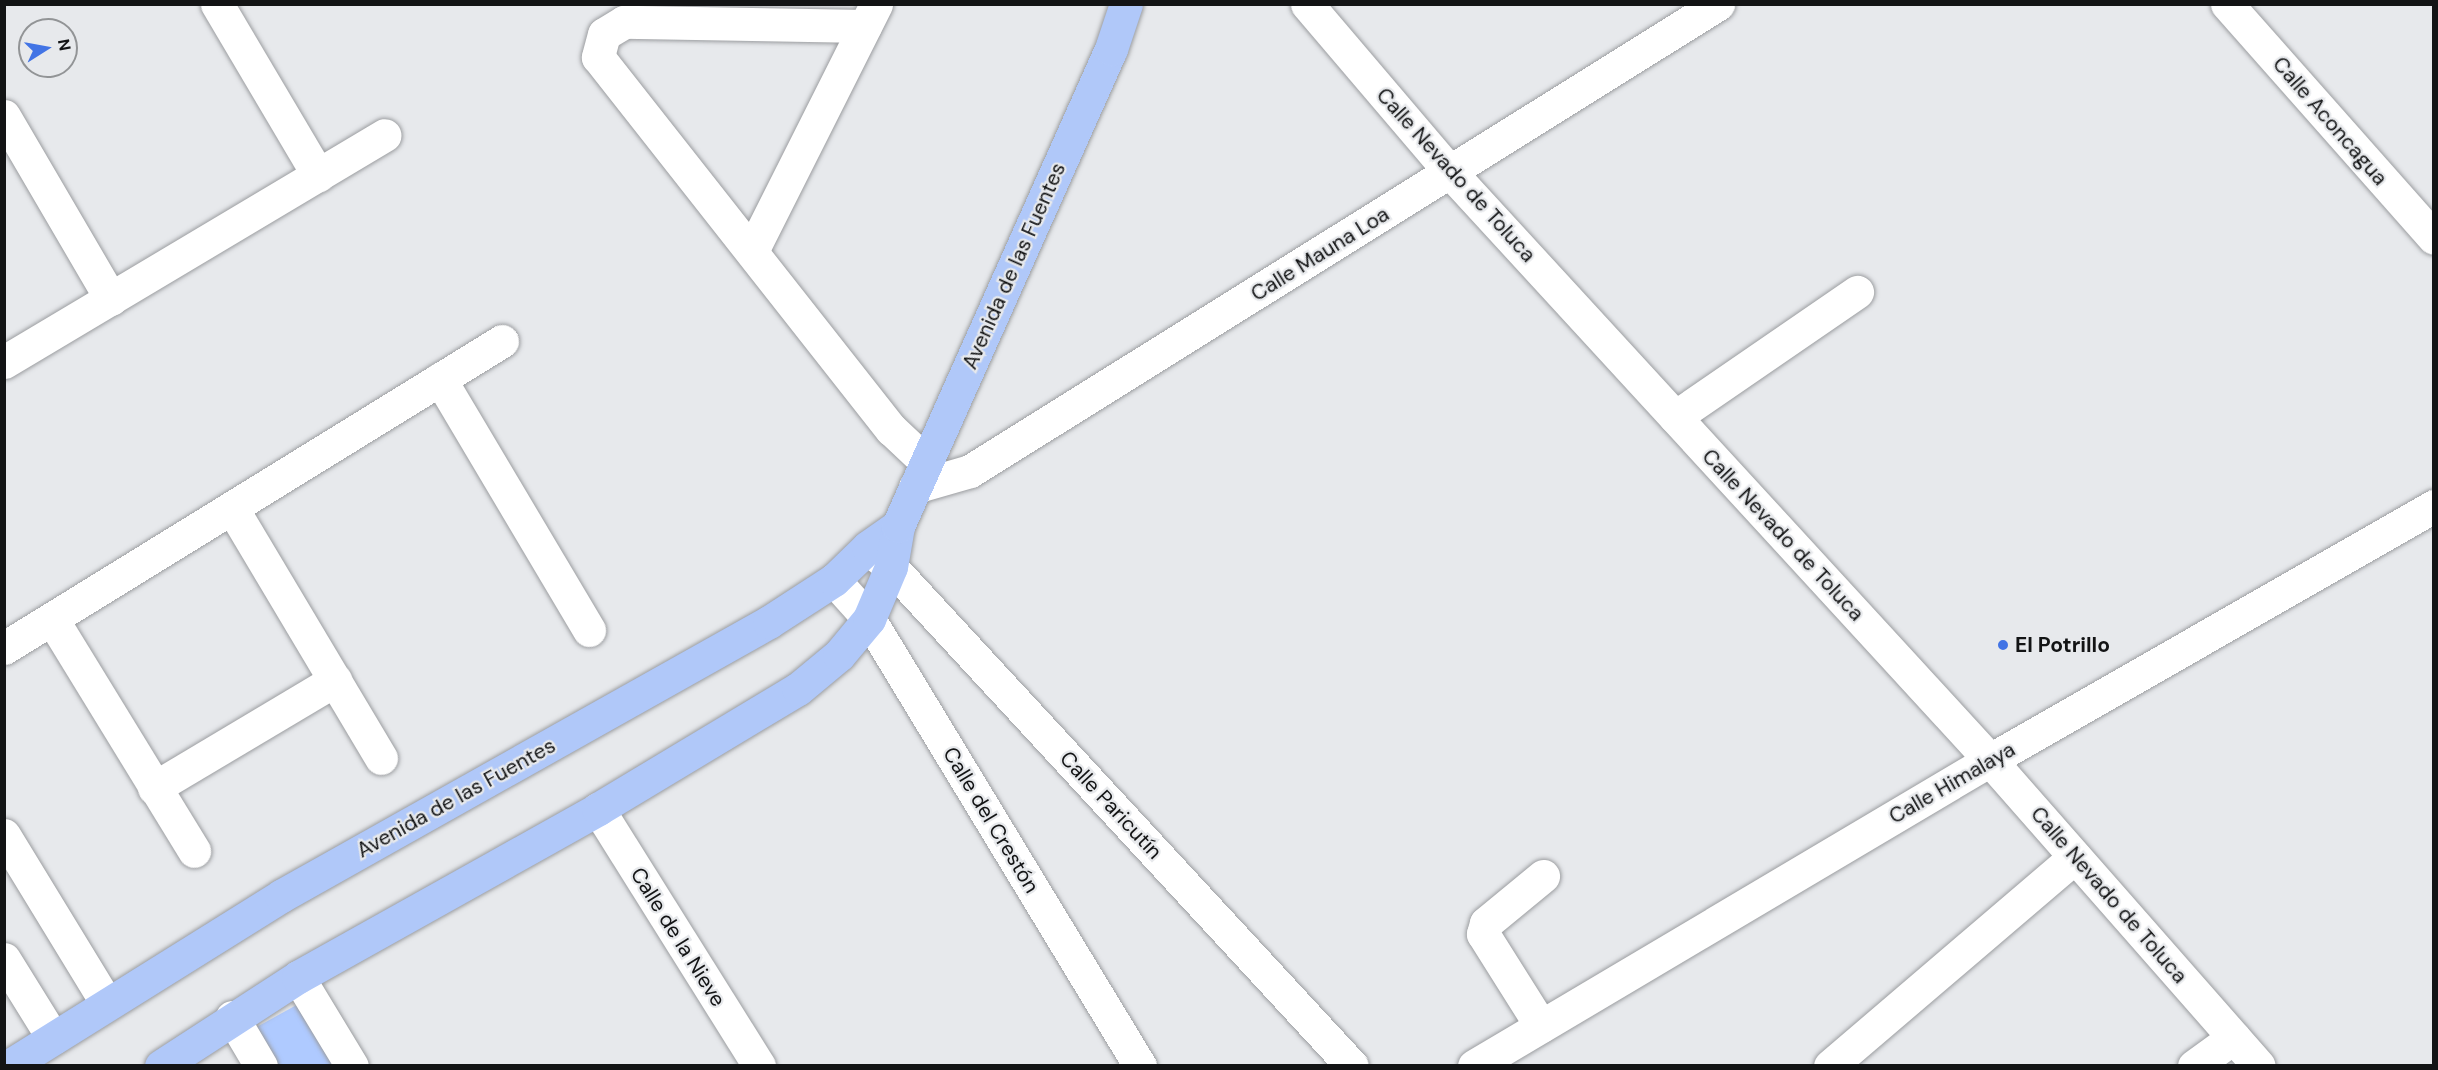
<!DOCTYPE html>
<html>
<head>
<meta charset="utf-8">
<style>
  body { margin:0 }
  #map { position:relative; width:2438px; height:1070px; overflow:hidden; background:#e7e9ec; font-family:"DM Sans",sans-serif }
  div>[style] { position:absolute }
  .green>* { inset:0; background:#afcaff }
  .roads { filter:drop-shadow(0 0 2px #9b9da0) drop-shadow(0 0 2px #9b9da0) }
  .minor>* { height:33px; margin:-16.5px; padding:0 16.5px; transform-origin:16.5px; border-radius:16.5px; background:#fff }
  .major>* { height:33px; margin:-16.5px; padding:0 16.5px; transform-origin:16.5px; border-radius:16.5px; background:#b0c8f9 }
  .dots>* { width:16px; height:16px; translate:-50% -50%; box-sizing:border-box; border:3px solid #e7e9ec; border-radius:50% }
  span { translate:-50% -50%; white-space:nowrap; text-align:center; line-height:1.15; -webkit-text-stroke:4.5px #e7e9ec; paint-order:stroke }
  .street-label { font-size:21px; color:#131415 }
  .poi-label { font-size:21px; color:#131415; font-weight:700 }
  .left { translate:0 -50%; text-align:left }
  .frame { position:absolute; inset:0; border:6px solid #131415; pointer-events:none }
  .north { position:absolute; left:18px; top:18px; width:60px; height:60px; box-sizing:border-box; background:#e7e9ec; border:2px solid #929496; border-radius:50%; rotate:79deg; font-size:16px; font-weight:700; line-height:24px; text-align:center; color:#131415 }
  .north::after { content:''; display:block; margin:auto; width:21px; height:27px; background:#4274e5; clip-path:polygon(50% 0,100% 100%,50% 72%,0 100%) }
</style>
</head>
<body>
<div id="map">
  <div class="green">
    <i style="clip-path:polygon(302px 1002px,341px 1065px,274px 1065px,253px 1029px)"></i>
  </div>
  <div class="roads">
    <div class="minor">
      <i style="left:217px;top:4px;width:199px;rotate:59.4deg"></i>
      <i style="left:1307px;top:4px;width:222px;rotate:49.6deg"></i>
      <i style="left:1451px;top:173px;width:797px;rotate:47.44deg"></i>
      <i style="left:1990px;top:760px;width:407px;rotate:48.7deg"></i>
      <i style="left:2227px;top:4px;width:312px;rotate:48.5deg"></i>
      <i style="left:865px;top:26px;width:241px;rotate:-179deg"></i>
      <i style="left:624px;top:22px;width:23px;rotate:149deg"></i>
      <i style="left:604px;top:34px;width:24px;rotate:105deg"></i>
      <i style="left:598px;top:57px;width:474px;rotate:51.8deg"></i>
      <i style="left:891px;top:429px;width:47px;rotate:43.3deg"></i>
      <i style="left:4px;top:116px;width:212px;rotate:59.7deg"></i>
      <i style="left:752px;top:251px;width:276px;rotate:-63.3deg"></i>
      <i style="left:4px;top:362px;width:443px;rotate:-30.8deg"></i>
      <i style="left:440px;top:379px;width:292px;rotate:59.3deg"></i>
      <i style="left:1675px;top:417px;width:221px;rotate:-34.5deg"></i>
      <i style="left:915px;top:487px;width:57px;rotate:-16.2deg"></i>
      <i style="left:970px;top:471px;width:882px;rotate:-31.98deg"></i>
      <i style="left:232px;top:508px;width:291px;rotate:59.2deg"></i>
      <i style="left:871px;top:551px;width:26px;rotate:39deg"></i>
      <i style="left:891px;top:567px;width:679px;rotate:47.27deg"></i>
      <i style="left:834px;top:580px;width:52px;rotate:48.1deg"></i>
      <i style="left:869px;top:619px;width:523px;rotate:58.77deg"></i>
      <i style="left:52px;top:619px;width:272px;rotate:58.5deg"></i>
      <i style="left:4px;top:648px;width:585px;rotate:-31.65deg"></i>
      <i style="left:154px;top:788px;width:211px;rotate:-30.8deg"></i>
      <i style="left:598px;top:809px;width:303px;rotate:57.9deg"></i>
      <i style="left:4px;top:835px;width:198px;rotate:58.6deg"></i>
      <i style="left:4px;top:959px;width:93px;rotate:58.2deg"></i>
      <i style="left:298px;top:977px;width:104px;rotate:58.8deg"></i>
      <i style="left:232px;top:1017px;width:57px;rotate:59.4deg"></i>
      <i style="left:1541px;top:1026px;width:109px;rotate:-122.2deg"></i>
      <i style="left:1483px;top:934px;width:11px;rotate:-75deg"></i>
      <i style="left:1486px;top:923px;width:74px;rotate:-39.5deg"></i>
      <i style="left:1474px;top:1066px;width:600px;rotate:-30.67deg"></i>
      <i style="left:1990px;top:760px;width:512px;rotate:-29.77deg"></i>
      <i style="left:1830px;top:1066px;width:322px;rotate:-40.5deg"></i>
      <i style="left:2194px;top:1066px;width:49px;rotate:-35.9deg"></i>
    </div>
    <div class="major">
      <i style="left:9px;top:1066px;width:321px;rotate:-32deg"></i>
      <i style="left:281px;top:896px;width:560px;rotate:-29.31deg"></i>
      <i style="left:769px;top:622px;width:77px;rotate:-32.9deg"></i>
      <i style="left:834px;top:580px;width:47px;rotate:-44.1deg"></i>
      <i style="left:868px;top:547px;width:37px;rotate:-35deg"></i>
      <i style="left:161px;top:1066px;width:163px;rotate:-33deg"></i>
      <i style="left:298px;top:977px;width:344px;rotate:-29.2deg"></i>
      <i style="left:598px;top:809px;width:233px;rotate:-31deg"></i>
      <i style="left:798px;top:689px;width:53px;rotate:-39.7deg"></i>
      <i style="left:839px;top:655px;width:47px;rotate:-50.2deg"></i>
      <i style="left:869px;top:619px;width:56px;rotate:-67.1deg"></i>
      <i style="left:891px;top:567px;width:42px;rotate:-80.3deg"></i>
      <i style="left:898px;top:526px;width:522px;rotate:-65.94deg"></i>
      <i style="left:1111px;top:49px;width:47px;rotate:-71.6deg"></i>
    </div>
  </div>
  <div class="dots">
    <i style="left:2003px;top:645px;background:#4274e5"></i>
  </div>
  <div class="street-label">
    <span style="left:2330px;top:121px;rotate:49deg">Calle Aconcagua</span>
    <span style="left:1456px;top:175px;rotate:48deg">Calle Nevado de Toluca</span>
    <span style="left:1320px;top:254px;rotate:-32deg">Calle Mauna Loa</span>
    <span style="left:1014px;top:266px;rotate:-66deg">Avenida de las Fuentes</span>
    <span style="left:1783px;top:535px;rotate:47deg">Calle Nevado de Toluca</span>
    <span style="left:1952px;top:783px;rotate:-30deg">Calle Himalaya</span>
    <span style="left:456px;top:798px;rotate:-29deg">Avenida de las Fuentes</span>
    <span style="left:1111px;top:805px;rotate:47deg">Calle Paricutín</span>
    <span style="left:991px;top:820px;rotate:59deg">Calle del Crestón</span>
    <span style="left:2109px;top:895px;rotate:49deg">Calle Nevado de Toluca</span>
    <span style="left:678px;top:937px;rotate:58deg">Calle de la Nieve</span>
  </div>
  <div class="poi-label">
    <span class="left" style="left:2015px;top:645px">El Potrillo</span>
  </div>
  <div class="frame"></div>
  <div class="north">N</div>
</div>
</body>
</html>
